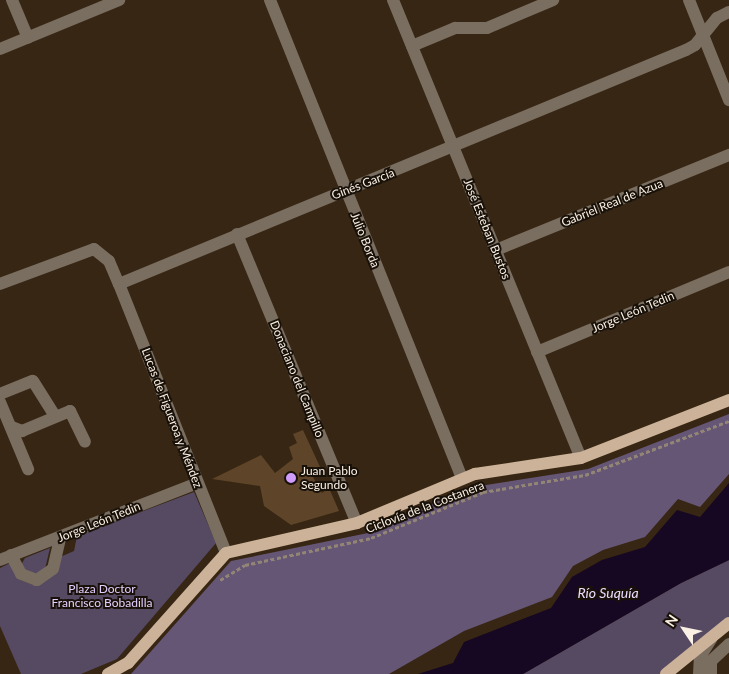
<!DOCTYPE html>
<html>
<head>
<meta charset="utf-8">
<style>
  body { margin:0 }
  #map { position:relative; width:729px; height:674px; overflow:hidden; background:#372613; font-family:Lato,sans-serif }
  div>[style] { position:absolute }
  .green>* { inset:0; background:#564a62 }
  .forest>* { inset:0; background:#665676 }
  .water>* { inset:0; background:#160722 }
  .building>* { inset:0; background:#5e4428 }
  .path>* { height:2.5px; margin-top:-1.25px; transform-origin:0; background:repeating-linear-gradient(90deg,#938575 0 4px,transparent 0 6.5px) }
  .minor>* { height:12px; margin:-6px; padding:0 6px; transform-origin:6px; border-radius:6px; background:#7a6e61 }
  .major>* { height:12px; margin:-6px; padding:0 6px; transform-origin:6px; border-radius:6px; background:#ccb298 }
  .dots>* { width:14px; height:14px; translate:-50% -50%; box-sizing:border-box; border:2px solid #181109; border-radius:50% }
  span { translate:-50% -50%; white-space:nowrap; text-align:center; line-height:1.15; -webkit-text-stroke:4px #181109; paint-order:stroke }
  .street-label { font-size:12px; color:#fbf0e4 }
  .poi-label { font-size:12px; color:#fbf0e4 }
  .left { translate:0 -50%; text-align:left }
  .park-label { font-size:12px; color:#e5cefd }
  .water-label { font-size:14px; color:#ecdbff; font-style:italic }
  .north { position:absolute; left:659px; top:604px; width:50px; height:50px; -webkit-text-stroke:4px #181109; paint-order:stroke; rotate:304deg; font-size:14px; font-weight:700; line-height:20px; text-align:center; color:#fbf0e4 }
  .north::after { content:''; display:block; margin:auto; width:18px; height:22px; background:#fbf0e4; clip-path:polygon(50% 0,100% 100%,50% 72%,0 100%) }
</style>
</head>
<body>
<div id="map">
  <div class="green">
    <i style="clip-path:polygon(194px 492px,216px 543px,117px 659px,81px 674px,21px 674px,0 626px,0 568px,10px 563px,18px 579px,33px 585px,60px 557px,74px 551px,77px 536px)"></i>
    <i style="clip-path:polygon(50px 548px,45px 569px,39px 574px,28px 573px,21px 565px,25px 558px)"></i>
    <i style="clip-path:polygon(729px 560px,729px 623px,666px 674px,523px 674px,681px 583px)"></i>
  </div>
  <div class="forest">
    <i style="clip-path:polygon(729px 414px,729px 474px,700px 507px,678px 499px,645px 537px,603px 550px,573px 566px,552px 597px,464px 631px,389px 674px,131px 674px,231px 561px,368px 533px,467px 488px,588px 469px)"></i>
  </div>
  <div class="water">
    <i style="clip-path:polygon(729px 483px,729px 560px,681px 583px,523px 674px,418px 674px,453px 663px,464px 642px,551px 608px,572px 577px,602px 560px,645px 547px,677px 510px,700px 517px)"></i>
  </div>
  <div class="building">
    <i style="clip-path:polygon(303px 430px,321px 469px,313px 477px,322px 493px,329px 488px,339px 511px,291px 525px,264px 506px,260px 486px,212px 479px,261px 455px,275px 473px,293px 459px,289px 447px,297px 443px,293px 434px)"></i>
  </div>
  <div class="path">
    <i style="left:220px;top:580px;width:29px;rotate:-31deg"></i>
    <i style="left:245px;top:565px;width:129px;rotate:-12.1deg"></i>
    <i style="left:371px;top:538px;width:121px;rotate:-22.3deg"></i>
    <i style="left:483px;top:492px;width:103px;rotate:-9.5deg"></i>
    <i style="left:585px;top:475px;width:154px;rotate:-20.6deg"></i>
  </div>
  <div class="minor">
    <i style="left:12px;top:0;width:41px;rotate:67.2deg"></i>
    <i style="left:270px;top:0;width:515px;rotate:68.12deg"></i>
    <i style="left:393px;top:0;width:495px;rotate:67.7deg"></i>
    <i style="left:689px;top:0;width:108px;rotate:68.2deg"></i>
    <i style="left:412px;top:46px;width:47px;rotate:-22.7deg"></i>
    <i style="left:455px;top:28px;width:32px"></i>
    <i style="left:487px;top:28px;width:72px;rotate:-23deg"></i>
    <i style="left:0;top:49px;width:129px;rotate:-22.4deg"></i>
    <i style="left:237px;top:234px;width:313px;rotate:67.5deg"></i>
    <i style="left:496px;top:250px;width:252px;rotate:-22.2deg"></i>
    <i style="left:0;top:284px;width:100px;rotate:-20.4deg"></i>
    <i style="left:94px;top:249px;width:19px;rotate:39deg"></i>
    <i style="left:109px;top:261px;width:25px;rotate:67deg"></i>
    <i style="left:119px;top:284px;width:613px;rotate:-22.43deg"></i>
    <i style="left:686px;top:50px;width:10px;rotate:-29deg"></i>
    <i style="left:695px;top:45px;width:35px;rotate:-51deg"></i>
    <i style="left:717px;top:18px;width:13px;rotate:-27deg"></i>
    <i style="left:119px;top:284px;width:289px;rotate:68.3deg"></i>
    <i style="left:537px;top:352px;width:208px;rotate:-22.6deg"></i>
    <i style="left:0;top:394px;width:35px;rotate:-22deg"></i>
    <i style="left:33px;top:381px;width:41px;rotate:57.8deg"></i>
    <i style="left:0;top:402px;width:73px;rotate:67.3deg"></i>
    <i style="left:12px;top:427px;width:11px;rotate:22deg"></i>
    <i style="left:22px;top:431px;width:52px;rotate:-22.6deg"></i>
    <i style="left:70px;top:411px;width:34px;rotate:64deg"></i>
    <i style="left:11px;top:555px;width:21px;rotate:62deg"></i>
    <i style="left:21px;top:574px;width:17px;rotate:21deg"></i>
    <i style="left:37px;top:580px;width:19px;rotate:-35deg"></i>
    <i style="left:53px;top:569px;width:32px;rotate:-77deg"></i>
    <i style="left:0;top:560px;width:212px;rotate:-21.3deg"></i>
    <i style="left:699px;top:674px;width:17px;rotate:-87deg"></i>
    <i style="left:700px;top:657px;width:22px;rotate:-58deg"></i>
    <i style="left:711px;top:674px;width:13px;rotate:-90deg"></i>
    <i style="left:711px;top:661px;width:25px;rotate:-43deg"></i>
  </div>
  <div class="major">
    <i style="left:108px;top:674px;width:23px;rotate:-29deg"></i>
    <i style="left:128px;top:663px;width:147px;rotate:-48.3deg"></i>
    <i style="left:226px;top:553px;width:134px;rotate:-12.9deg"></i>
    <i style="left:357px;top:523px;width:128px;rotate:-22.6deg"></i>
    <i style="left:475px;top:474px;width:107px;rotate:-8.6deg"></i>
    <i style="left:581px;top:458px;width:159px;rotate:-21.4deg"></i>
    <i style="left:666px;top:674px;width:81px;rotate:-39deg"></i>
  </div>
  <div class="dots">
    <i style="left:291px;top:478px;background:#d09dff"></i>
  </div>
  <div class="street-label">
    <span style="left:363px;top:184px;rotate:-21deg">Ginés García</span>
    <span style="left:612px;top:203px;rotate:-22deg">Gabriel Real de Azua</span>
    <span style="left:487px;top:229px;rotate:68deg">José Esteban Bustos</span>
    <span style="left:365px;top:240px;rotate:68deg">Julio Borda</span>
    <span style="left:633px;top:312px;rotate:-23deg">Jorge León Tedin</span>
    <span style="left:297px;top:379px;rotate:68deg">Donaciano del Campillo</span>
    <span style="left:172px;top:418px;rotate:69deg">Lucas de Figueroa y Méndez</span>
    <span style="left:425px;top:507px;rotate:-21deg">Ciclovía de la Costanera</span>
    <span style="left:99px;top:522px;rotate:-22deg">Jorge León Tedin</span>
  </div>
  <div class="poi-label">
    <span class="left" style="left:301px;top:478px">Juan Pablo<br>Segundo</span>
  </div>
  <div class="park-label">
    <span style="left:102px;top:596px">Plaza Doctor<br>Francisco Bobadilla</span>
  </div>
  <div class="water-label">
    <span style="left:608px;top:593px">Río Suquía</span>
  </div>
  <div class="north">N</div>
</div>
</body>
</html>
